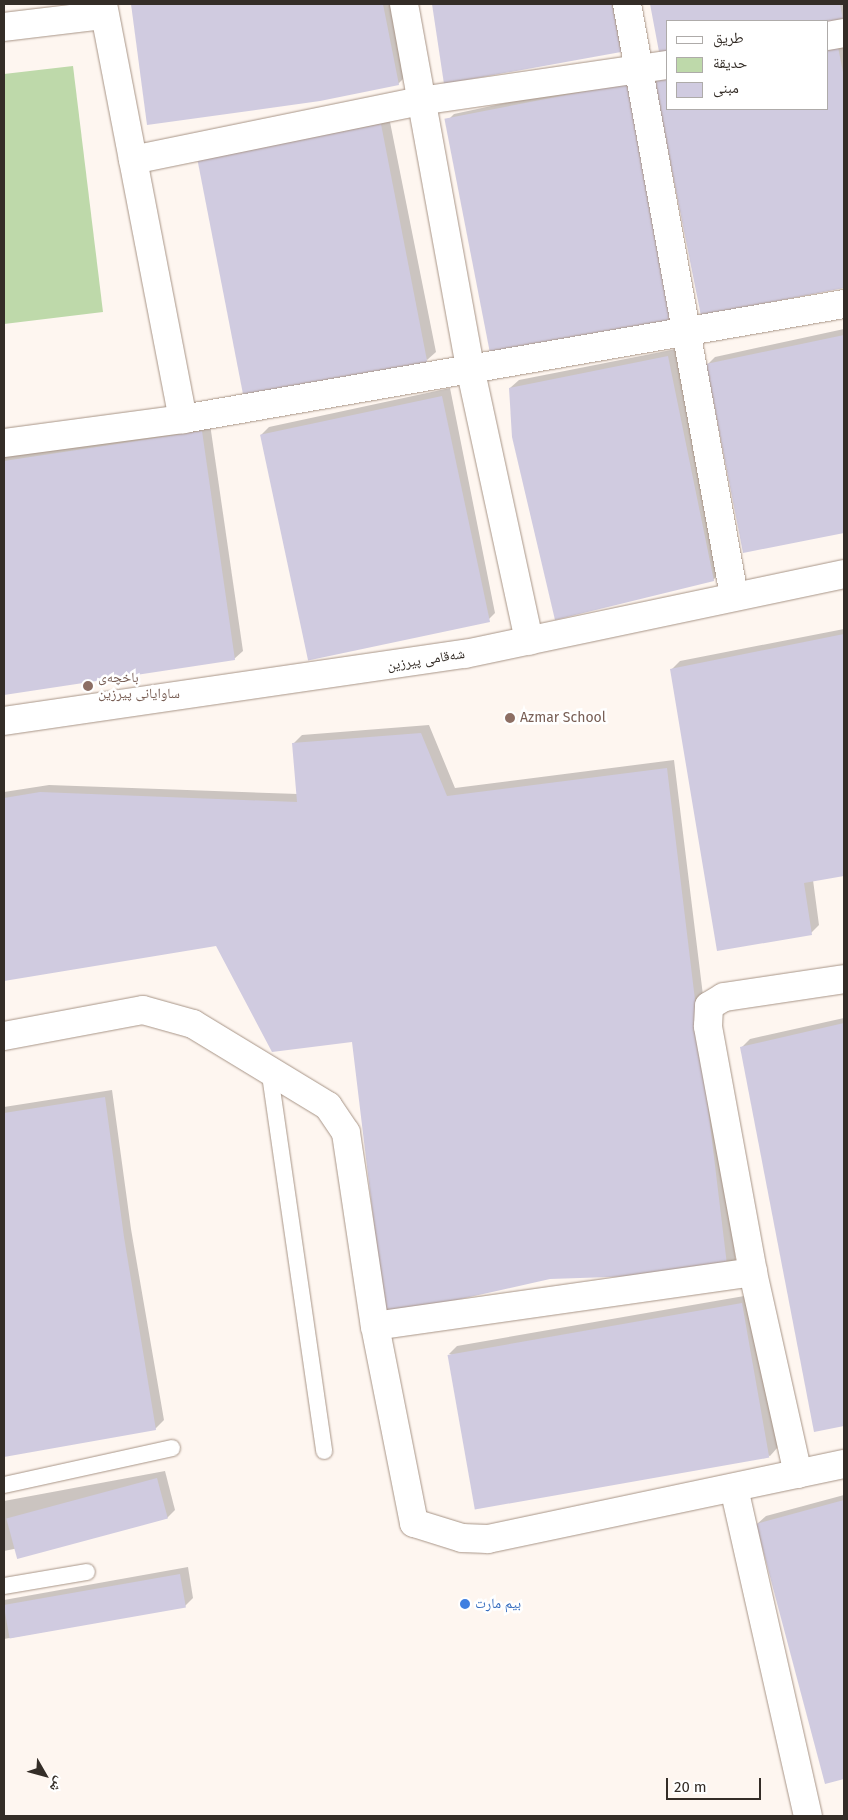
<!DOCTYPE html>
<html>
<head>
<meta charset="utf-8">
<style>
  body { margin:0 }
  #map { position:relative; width:848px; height:1820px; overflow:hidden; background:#fef6f0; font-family:"Fira Sans","Noto Naskh Arabic",sans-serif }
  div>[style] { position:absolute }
  .green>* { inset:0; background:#bed9aa }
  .shadow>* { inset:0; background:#0003 }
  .building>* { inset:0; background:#d0cbe0; transform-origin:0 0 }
  .roads { filter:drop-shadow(0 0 1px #a89587) drop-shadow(0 0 1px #a89587) }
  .lane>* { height:16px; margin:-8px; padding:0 8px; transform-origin:8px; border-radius:8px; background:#fff }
  .street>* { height:28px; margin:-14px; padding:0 14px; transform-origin:14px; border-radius:14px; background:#fff }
  .secondary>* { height:28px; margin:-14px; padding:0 14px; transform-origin:14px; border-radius:14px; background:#fff }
  .dots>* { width:14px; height:14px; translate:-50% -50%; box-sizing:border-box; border:2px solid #fff; border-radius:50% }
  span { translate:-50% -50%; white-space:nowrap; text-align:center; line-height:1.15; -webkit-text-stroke:5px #fff; paint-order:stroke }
  .street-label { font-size:14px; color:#342d27 }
  .education-label { font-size:14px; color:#785e54 }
  .left { translate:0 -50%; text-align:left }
  .shop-label { font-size:14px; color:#366cbe }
  .frame { position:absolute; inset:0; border:5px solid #342d27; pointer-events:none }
  .legend { position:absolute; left:666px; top:20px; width:162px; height:90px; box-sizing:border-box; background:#fff; border:1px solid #aeaba9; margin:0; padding:6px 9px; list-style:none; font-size:15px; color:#342d27 }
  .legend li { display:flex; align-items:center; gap:10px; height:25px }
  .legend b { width:25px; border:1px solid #aeaba9 }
  .north { position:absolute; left:20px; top:1750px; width:50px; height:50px; -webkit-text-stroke:4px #fff; paint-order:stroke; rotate:128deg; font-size:14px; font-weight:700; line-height:20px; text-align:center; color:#342d27 }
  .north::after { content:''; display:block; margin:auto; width:18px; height:22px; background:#342d27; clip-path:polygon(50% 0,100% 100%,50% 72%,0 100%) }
  .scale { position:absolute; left:666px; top:1778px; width:95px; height:22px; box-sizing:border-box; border:2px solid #342d27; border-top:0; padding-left:6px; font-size:15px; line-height:18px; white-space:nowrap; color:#342d27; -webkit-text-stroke:4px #fff; paint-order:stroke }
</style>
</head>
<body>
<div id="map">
  <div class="green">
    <i style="clip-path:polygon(73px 66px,103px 312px,4px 324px,4px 74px)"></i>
  </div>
  <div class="shadow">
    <i style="clip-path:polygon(132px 4px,393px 4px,406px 76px,398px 84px,148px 124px)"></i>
    <i style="clip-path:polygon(433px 4px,621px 4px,629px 43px,621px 51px,446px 83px)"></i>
    <i style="clip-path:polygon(651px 4px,844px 4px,844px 18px,827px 21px,667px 21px,661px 55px)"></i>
    <i style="clip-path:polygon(844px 35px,844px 286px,702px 315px,655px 81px,664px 73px,667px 109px,827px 109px,827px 39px)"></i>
    <i style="clip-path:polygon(636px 75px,682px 311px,446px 122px,454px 114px)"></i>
    <i style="clip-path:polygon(389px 117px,436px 352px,427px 360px,200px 163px,208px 155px)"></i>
    <i style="clip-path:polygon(844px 329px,844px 531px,744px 551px,707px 365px,715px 357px)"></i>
    <i style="clip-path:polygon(676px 349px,721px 572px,713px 580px,510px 388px,519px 380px)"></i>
    <i style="clip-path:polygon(450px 388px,495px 613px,487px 621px,261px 435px,269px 427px)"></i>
    <i style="clip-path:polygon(210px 424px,243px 651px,234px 659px,4px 693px,4px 455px)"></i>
    <i style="clip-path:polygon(844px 629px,844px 874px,813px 880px,819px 925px,811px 933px,672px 669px,680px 661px)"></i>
    <i style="clip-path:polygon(429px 725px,455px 788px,674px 760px,736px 1263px,728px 1272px,353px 1041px,217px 945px,4px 979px,4px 792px,49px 785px,298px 794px,294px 743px,302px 735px)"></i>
    <i style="clip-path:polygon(844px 1018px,844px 1425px,815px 1430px,742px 1047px,750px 1039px)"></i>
    <i style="clip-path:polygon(112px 1090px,131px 1229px,164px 1420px,155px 1429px,4px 1455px,4px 1107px)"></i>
    <i style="clip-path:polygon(750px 1295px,778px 1447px,770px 1456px,449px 1354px,457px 1346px)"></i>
    <i style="clip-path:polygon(165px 1471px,175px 1510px,167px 1518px,4px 1551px,4px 1501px)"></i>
    <i style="clip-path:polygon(844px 1495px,844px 1778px,826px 1783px,757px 1524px,766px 1516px)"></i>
    <i style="clip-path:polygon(188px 1567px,193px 1598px,185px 1606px,4px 1639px,4px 1600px)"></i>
  </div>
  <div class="building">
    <i style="clip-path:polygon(131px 4px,383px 4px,399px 85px,320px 101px,147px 125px)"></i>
    <i style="clip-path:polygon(432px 4px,612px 4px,621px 52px,444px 84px)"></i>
    <i style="clip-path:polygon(650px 4px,840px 4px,843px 20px,827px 24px,667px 21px,667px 55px,660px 57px)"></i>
    <i style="clip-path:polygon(837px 42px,844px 77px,844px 288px,701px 316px,654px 81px,667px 78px,667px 109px,827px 109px,827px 45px)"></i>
    <i style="left:628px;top:83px;width:243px;height:187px;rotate:79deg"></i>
    <i style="left:381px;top:124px;width:243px;height:187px;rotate:79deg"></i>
    <i style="clip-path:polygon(844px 335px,844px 533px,743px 553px,706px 364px)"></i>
    <i style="clip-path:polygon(668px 356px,714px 581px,555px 620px,512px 437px,509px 388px)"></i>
    <i style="left:442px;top:396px;width:231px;height:186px;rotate:78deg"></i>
    <i style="clip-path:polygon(202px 431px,235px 660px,4px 695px,4px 461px)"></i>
    <i style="clip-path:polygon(844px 634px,844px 876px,804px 883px,812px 935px,717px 951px,670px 669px)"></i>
    <i style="clip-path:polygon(421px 733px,447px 796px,667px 768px,728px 1273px,550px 1279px,385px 1316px,352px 1042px,272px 1052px,216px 946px,4px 981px,4px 798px,40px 792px,297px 802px,292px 743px)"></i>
    <i style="clip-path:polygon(844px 1023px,844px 1426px,814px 1432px,740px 1047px)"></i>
    <i style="clip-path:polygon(105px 1097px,124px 1237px,156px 1430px,4px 1457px,4px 1113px)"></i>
    <i style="left:742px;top:1303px;width:157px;height:299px;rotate:80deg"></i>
    <i style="left:157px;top:1478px;width:42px;height:156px;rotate:75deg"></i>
    <i style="clip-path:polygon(844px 1500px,844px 1779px,825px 1784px,756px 1524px)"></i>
    <i style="left:180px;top:1574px;width:34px;height:179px;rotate:80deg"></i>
  </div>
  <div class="roads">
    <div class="lane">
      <i style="left:269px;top:1068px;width:387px;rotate:81.8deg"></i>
      <i style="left:4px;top:1485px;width:172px;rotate:-12.4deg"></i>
      <i style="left:4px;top:1586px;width:84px;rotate:-9.6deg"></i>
    </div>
    <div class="street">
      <i style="left:103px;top:4px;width:423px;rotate:79.1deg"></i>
      <i style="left:404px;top:4px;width:374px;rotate:79.7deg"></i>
      <i style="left:471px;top:372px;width:275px;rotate:77.8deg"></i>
      <i style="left:627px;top:4px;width:602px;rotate:79.75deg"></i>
      <i style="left:4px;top:27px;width:100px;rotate:-6.9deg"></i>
      <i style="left:827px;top:36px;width:17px;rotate:-10deg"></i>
      <i style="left:133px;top:160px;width:293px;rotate:-11.6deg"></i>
      <i style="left:420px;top:101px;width:250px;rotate:-8.3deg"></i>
      <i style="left:4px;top:443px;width:181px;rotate:-7.6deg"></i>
      <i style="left:183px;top:419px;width:671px;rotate:-9.87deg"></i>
      <i style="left:4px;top:1036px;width:141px;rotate:-10.6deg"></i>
      <i style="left:143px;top:1010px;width:52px;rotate:15.6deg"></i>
      <i style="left:193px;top:1024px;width:158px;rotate:31.3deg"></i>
      <i style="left:328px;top:1106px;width:32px;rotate:56deg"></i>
      <i style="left:346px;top:1133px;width:195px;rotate:81.5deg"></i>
      <i style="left:375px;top:1326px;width:201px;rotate:78.8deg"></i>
      <i style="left:414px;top:1523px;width:50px;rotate:17.4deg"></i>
      <i style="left:462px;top:1538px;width:26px;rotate:2deg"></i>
      <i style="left:488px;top:1539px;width:364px;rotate:-11.9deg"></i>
      <i style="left:375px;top:1326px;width:382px;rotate:-8.1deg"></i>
      <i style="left:798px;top:1474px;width:207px;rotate:-102.6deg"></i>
      <i style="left:753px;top:1272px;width:250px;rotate:-100.4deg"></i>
      <i style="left:708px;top:1026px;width:20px;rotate:-87deg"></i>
      <i style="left:709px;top:1006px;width:17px;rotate:-31deg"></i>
      <i style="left:724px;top:997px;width:121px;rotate:-8.5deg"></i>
      <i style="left:734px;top:1488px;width:336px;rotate:77.3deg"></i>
    </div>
    <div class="secondary">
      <i style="left:4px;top:721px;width:466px;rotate:-8.3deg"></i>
      <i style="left:465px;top:654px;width:387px;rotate:-11.9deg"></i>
    </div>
  </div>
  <div class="dots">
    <i style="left:88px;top:686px;background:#8d6e63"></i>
    <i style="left:510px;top:718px;background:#8d6e63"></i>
    <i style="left:465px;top:1604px;background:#3f7fe0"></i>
  </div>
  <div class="street-label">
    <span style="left:426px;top:660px;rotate:-9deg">شەقامی پیرزین</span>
  </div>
  <div class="education-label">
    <span class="left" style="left:98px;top:686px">باخچەی<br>ساوایانی پیرزین</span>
    <span class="left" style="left:520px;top:718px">Azmar School</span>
  </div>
  <div class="shop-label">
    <span class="left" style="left:475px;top:1604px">بیم مارت</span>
  </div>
  <div class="frame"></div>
  <ul class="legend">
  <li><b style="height:6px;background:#fff"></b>طريق</li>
  <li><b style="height:14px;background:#bed9aa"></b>حديقة</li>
  <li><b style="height:14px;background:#d0cbe0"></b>مبنى</li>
  </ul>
  <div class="north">ش</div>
  <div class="scale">20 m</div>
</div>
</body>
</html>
